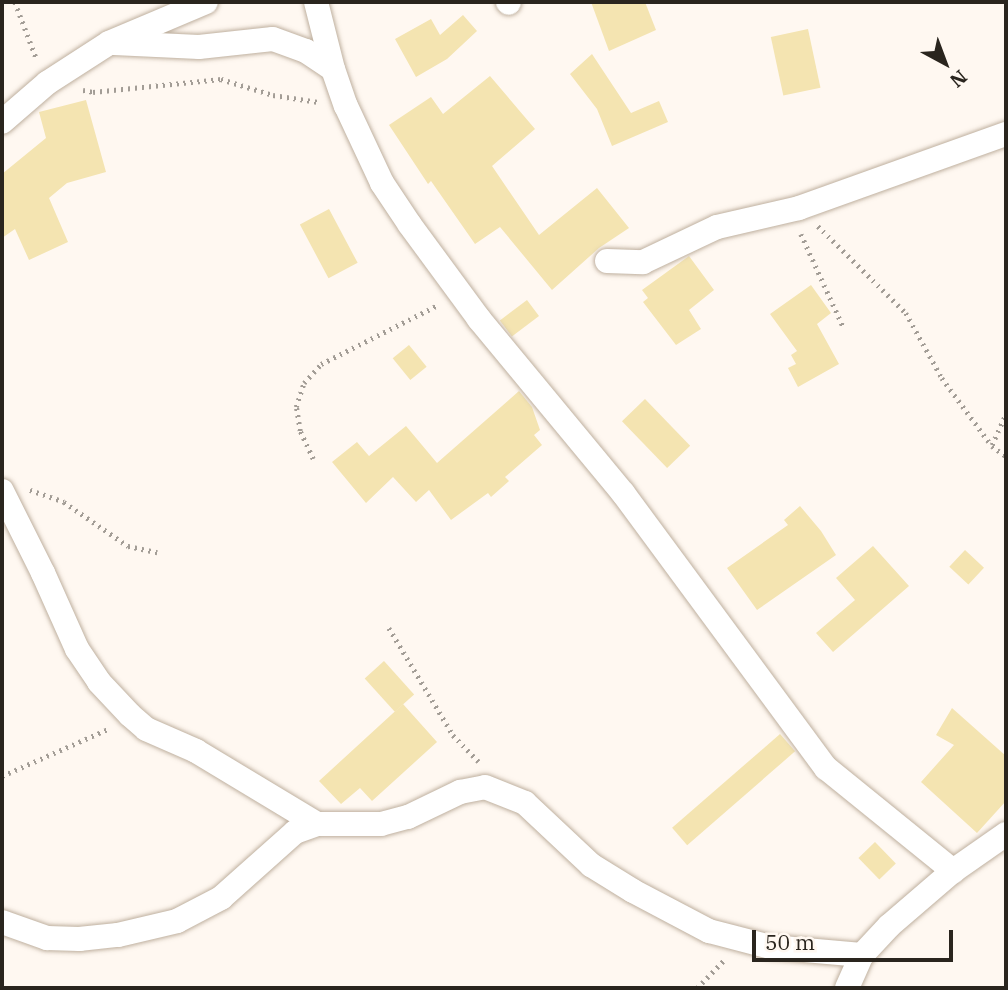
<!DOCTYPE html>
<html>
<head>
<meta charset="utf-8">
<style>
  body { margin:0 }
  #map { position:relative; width:1008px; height:990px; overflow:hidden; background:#fff8f1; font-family:"IBM Plex Serif",serif }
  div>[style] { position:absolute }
  .building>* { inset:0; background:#f4e4b1; transform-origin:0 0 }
  .path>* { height:4.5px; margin-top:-2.25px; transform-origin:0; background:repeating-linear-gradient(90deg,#a39d96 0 2px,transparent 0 7px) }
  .roads { filter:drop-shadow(0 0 2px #bfb09f) drop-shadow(0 0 2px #bfb09f) }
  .street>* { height:24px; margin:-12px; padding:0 12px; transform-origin:12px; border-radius:12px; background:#fff }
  span { translate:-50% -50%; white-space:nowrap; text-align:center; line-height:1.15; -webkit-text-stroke:5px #fff8f1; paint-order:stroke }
  .frame { position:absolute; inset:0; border:4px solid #2a251e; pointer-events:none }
  .north { position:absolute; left:910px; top:28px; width:70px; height:70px; -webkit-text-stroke:5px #fff8f1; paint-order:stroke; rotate:139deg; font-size:19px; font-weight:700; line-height:28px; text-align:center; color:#2a251e }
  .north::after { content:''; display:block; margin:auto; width:24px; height:32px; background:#2a251e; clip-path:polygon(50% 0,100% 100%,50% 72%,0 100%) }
  .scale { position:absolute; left:752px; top:930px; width:201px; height:32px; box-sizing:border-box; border:4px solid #2a251e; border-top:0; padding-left:9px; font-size:21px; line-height:24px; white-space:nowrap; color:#2a251e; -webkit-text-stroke:5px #fff8f1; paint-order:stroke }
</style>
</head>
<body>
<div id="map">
  <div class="building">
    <i style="clip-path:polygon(591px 2px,645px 2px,656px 30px,609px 51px)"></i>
    <i style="clip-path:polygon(463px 15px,477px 31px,447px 59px,416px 77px,395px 39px,431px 19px,440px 35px)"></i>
    <i style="left:808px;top:29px;width:60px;height:38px;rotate:78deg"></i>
    <i style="clip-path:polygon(592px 54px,631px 113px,659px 101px,668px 122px,612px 146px,597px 109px,570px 74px)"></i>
    <i style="clip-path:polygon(490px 76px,535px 129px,492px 166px,539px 235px,597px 188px,629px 228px,599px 248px,552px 290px,500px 227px,475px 244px,431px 181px,428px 184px,389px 125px,431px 97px,443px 114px)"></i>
    <i style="clip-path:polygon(86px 100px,106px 172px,67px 183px,49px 198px,68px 242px,29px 260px,15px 229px,2px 238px,2px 174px,46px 138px,39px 112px)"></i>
    <i style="left:329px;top:209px;width:61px;height:33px;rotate:62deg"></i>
    <i style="clip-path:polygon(689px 256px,714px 290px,689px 310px,701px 329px,676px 345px,643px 302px,648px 298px,642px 290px)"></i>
    <i style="clip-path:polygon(811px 285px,831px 313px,817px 324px,839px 364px,798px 387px,788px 368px,796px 364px,791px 355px,797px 351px,770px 314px)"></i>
    <i style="left:527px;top:300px;width:20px;height:34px;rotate:53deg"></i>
    <i style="left:409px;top:345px;width:28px;height:21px;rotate:51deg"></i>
    <i style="clip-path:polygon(519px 391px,532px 407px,540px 430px,534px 435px,542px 445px,505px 477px,509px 481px,491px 497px,488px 493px,451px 520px,429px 490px,416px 502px,393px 477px,366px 503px,332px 462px,357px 442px,369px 456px,406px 426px,437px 463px)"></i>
    <i style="left:645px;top:399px;width:65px;height:32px;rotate:46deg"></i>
    <i style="clip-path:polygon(800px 506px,821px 531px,836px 555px,757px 610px,727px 568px,788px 525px,784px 520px)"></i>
    <i style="clip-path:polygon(873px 546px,909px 586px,833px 652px,816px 633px,855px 600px,836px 578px)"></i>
    <i style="left:965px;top:550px;width:26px;height:23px;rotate:43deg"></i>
    <i style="left:384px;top:661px;width:45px;height:26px;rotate:48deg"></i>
    <i style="clip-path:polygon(403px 704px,437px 742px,372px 801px,360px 788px,341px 804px,319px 781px)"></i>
    <i style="clip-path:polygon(952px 708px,1006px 756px,1006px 801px,977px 833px,921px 782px,954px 745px,936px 735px)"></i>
    <i style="left:780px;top:734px;width:23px;height:143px;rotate:49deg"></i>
    <i style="left:875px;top:842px;width:30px;height:23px;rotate:46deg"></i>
  </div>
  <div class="path">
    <i style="left:15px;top:2px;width:62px;rotate:69.2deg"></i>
    <i style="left:83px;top:90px;width:10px;rotate:11deg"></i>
    <i style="left:93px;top:92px;width:129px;rotate:-5.8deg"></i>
    <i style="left:221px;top:79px;width:54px;rotate:17.1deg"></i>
    <i style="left:273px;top:95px;width:46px;rotate:8.8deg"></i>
    <i style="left:818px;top:226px;width:124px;rotate:44.7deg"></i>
    <i style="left:906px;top:313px;width:74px;rotate:61deg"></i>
    <i style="left:942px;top:378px;width:84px;rotate:53.7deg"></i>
    <i style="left:992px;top:446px;width:17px;rotate:36deg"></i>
    <i style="left:801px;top:234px;width:101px;rotate:65.5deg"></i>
    <i style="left:992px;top:445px;width:35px;rotate:-66deg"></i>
    <i style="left:313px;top:459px;width:31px;rotate:-115deg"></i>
    <i style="left:300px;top:431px;width:24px;rotate:-99deg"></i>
    <i style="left:296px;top:407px;width:25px;rotate:-72deg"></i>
    <i style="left:304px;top:383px;width:25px;rotate:-48deg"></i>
    <i style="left:321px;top:364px;width:131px;rotate:-26.8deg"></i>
    <i style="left:30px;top:490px;width:36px;rotate:19deg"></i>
    <i style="left:64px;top:502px;width:78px;rotate:34.5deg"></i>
    <i style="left:128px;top:546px;width:30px;rotate:12deg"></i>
    <i style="left:389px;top:628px;width:125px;rotate:59.1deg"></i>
    <i style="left:453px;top:735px;width:37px;rotate:46deg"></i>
    <i style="left:2px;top:776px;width:116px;rotate:-23.9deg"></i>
    <i style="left:697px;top:988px;width:40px;rotate:-46deg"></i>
  </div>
  <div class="roads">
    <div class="street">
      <i style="left:316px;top:2px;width:69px;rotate:75.8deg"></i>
      <i style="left:333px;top:69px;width:39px;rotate:71deg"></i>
      <i style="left:346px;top:106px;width:85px;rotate:64.9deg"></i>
      <i style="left:382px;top:183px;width:50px;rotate:56.3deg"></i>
      <i style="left:410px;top:225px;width:117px;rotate:53.7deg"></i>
      <i style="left:479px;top:319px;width:226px;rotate:50.4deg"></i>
      <i style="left:623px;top:493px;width:342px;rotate:53.6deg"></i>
      <i style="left:826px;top:768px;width:164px;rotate:39deg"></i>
      <i style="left:508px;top:2px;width:1px;rotate:45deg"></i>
      <i style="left:114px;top:43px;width:85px;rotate:2.7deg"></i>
      <i style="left:199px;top:47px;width:74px;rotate:-6.2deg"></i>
      <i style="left:273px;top:39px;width:35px;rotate:20deg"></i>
      <i style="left:306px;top:51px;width:32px;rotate:34deg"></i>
      <i style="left:2px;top:122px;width:60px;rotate:-40.9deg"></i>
      <i style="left:47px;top:83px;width:74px;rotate:-32.8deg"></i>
      <i style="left:109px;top:43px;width:105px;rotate:-22.9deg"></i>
      <i style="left:607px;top:261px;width:36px;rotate:2deg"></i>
      <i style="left:643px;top:262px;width:82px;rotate:-25.3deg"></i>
      <i style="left:717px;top:227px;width:84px;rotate:-13deg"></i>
      <i style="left:799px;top:208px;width:220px;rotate:-19.7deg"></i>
      <i style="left:2px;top:491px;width:92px;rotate:63.4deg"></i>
      <i style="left:43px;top:573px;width:83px;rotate:65.9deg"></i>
      <i style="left:77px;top:649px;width:40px;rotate:56deg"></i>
      <i style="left:99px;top:682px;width:45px;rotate:46.8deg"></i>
      <i style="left:130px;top:715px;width:21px;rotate:41deg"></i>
      <i style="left:146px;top:729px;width:55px;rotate:23.7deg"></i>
      <i style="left:196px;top:751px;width:141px;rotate:31.1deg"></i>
      <i style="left:2px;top:922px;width:48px;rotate:19.6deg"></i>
      <i style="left:47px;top:938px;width:32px;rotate:2deg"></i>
      <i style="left:79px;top:939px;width:39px;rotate:-6deg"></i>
      <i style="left:118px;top:935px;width:61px;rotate:-13.3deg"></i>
      <i style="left:177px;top:921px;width:50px;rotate:-27.6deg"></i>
      <i style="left:221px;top:898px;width:99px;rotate:-41.7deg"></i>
      <i style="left:295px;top:832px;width:23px;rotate:-20deg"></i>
      <i style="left:317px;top:824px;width:64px"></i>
      <i style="left:381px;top:824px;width:28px;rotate:-15deg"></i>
      <i style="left:408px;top:817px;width:58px;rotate:-25.7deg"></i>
      <i style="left:460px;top:792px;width:25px;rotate:-11deg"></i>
      <i style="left:485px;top:787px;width:43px;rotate:21.8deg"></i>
      <i style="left:525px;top:803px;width:91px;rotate:43.2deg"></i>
      <i style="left:591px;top:865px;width:49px;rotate:31.8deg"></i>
      <i style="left:633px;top:891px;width:86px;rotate:27.8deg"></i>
      <i style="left:709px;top:931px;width:64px;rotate:14.5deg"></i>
      <i style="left:771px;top:947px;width:91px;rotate:5deg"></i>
      <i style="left:847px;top:988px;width:36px;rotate:-66deg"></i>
      <i style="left:862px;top:955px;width:40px;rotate:-47deg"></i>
      <i style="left:889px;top:926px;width:84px;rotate:-40.7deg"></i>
      <i style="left:953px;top:871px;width:65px;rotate:-34.9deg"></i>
    </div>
  </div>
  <div class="frame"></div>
  <div class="north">N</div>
  <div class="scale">50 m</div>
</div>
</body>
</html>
